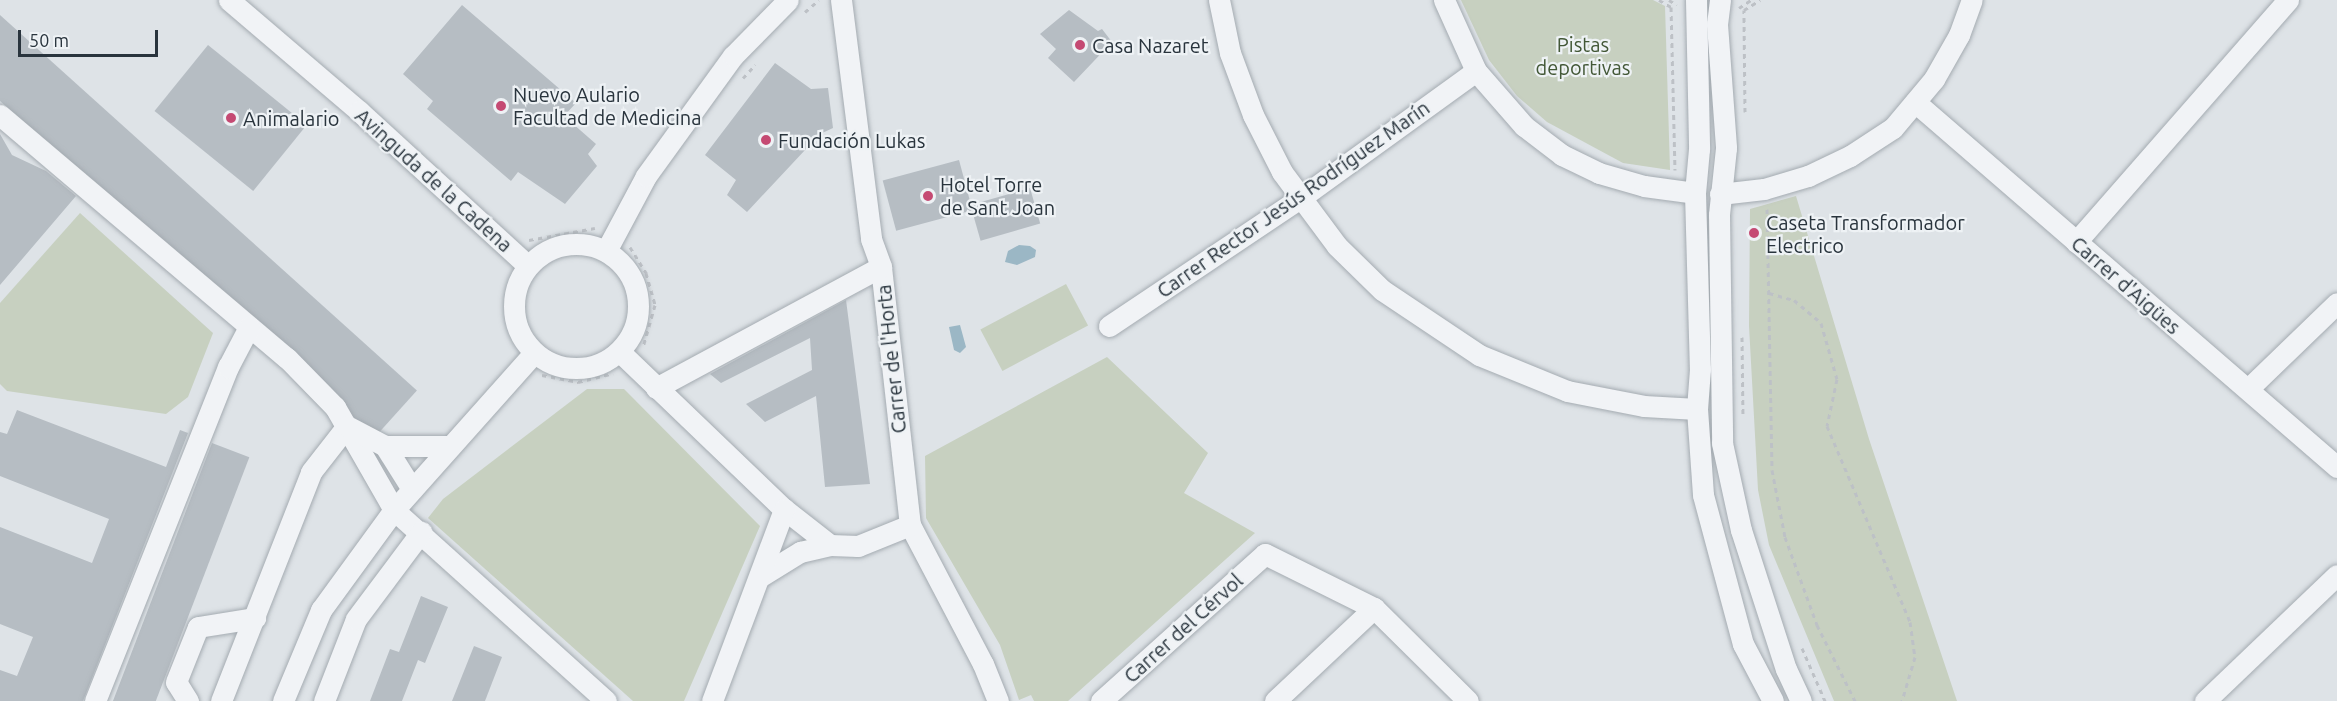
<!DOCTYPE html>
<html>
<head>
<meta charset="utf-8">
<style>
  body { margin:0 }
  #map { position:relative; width:2337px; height:701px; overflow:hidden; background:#dee3e7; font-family:Ubuntu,sans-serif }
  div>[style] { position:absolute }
  .green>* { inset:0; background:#c7d0c0; transform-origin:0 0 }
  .water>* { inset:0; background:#9bb7c5 }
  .building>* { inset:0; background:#b6bdc3; transform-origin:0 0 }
  .path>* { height:3px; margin-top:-1.5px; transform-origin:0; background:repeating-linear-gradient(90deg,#bdc1c6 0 4.5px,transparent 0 9px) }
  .roads { filter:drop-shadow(0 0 2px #a4abb1) drop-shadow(0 0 2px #a4abb1) }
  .minor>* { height:21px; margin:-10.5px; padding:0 10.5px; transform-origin:10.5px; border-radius:10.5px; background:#f1f3f6 }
  .minor>.ring { margin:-10.5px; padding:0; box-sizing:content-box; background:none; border:21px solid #f1f3f6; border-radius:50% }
  .dots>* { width:16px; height:16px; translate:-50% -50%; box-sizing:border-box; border:3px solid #eef2f5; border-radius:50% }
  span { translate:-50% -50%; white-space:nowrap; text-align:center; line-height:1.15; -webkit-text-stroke:4.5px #eef2f5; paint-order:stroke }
  .park-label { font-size:20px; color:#435837 }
  .poi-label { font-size:20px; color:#29343d }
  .left { translate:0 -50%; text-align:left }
  .street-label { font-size:20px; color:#29343d }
  .scale { position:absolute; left:18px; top:30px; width:140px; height:27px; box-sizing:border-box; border:3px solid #29343d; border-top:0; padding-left:8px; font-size:18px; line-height:21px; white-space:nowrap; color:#29343d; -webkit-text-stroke:4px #eef2f5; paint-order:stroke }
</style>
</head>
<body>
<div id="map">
  <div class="green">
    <i style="clip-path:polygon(1461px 0,1653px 0,1665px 6px,1670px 170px,1623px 163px,1547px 122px,1517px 96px,1489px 60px)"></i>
    <i style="clip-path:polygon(1796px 196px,1869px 439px,1957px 701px,1834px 701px,1769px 545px,1758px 490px,1749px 326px,1750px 209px)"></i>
    <i style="clip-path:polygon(80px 213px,213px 333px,188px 397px,166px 414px,7px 391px,0 384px,0 303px)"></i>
    <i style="left:1066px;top:284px;width:47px;height:97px;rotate:62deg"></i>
    <i style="clip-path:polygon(1107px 357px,1208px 453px,1184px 493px,1255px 533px,1068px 701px,1034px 701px,1031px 695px,1019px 700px,1000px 645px,926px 518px,925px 456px)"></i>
    <i style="clip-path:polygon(587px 389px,624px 389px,760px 526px,684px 701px,633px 701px,428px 518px,443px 499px)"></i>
  </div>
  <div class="water">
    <i style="clip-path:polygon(1019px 245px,1030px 246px,1036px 250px,1035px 257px,1017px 265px,1005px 262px,1008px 251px)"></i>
    <i style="clip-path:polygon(960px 325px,966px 347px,960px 353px,954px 350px,949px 327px)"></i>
  </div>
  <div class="building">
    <i style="clip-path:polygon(462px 5px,576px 103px,564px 116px,596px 144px,588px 154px,597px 166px,565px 204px,518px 172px,511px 181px,427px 109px,433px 101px,403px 74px)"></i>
    <i style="clip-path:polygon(1069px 10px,1098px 31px,1102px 29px,1112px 42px,1074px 82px,1048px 58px,1056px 49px,1040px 34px)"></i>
    <i style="left:0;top:15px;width:561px;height:64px;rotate:42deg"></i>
    <i style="left:208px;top:45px;width:127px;height:85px;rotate:39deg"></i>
    <i style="clip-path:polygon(775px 63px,811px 89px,828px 88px,833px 128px,820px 134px,747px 212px,727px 195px,736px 180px,705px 155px)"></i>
    <i style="clip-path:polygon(0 134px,12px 155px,46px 171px,76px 196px,0 285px)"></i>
    <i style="left:959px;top:160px;width:52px;height:79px;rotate:75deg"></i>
    <i style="left:1030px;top:188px;width:37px;height:62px;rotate:74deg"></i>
    <i style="clip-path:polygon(846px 300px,870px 484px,825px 487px,816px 396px,765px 422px,746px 404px,812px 370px,810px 338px,721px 383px,710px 374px)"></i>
    <i style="clip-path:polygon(17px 410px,166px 467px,180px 430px,188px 433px,83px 701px,0 701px,0 670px,17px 676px,33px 637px,0 624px,0 527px,92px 563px,109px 519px,0 476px,0 432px,7px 434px)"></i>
    <i style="left:212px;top:443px;width:40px;height:278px;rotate:21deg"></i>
    <i style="clip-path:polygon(421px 596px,448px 607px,425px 663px,418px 660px,402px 701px,370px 701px,390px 649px,399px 652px)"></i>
    <i style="clip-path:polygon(474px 646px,502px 657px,485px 701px,452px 701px)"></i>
  </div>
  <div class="path">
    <i style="left:1659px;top:0;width:14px;rotate:30deg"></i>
    <i style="left:1671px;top:7px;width:163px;rotate:88.6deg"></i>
    <i style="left:1669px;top:0;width:9px;rotate:32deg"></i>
    <i style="left:1739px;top:8px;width:14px;rotate:-34deg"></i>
    <i style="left:805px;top:12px;width:18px;rotate:-41deg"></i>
    <i style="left:743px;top:78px;width:18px;rotate:-47deg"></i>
    <i style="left:1745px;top:112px;width:102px;rotate:-90.6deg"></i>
    <i style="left:1744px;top:10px;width:19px;rotate:-32deg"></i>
    <i style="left:1767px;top:209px;width:261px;rotate:88.9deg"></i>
    <i style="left:1772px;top:470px;width:68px;rotate:79deg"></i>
    <i style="left:1785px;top:537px;width:94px;rotate:70deg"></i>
    <i style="left:1817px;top:625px;width:85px;rotate:63.4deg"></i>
    <i style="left:529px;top:240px;width:67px;rotate:-10.3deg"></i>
    <i style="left:630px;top:247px;width:31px;rotate:58deg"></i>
    <i style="left:646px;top:273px;width:33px;rotate:74deg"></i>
    <i style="left:655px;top:305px;width:44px;rotate:105.9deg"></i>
    <i style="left:1769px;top:293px;width:26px;rotate:16deg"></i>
    <i style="left:1794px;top:300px;width:35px;rotate:40deg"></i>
    <i style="left:1821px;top:323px;width:58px;rotate:74.1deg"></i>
    <i style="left:1837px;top:379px;width:48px;rotate:102deg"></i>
    <i style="left:1827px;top:426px;width:213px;rotate:67deg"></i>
    <i style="left:1910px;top:622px;width:35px;rotate:82deg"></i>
    <i style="left:1915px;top:657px;width:46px;rotate:106.5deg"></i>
    <i style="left:1742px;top:337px;width:80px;rotate:89.3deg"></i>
    <i style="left:542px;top:375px;width:37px;rotate:11deg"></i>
    <i style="left:578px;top:382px;width:36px;rotate:-14deg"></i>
    <i style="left:1802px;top:648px;width:58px;rotate:66.5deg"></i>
  </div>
  <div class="roads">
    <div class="minor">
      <i style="left:229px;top:0;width:171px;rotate:40.5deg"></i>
      <i style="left:359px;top:111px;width:229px;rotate:42.5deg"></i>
      <i style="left:841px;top:0;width:241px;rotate:82.8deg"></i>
      <i style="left:871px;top:239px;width:30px;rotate:70deg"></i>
      <i style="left:881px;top:267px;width:260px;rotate:83.6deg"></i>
      <i style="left:910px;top:525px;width:157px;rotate:62.3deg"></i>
      <i style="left:983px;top:664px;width:40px;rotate:68deg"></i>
      <i style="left:1219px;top:0;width:54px;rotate:78.3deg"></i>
      <i style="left:1230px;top:53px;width:66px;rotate:69.6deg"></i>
      <i style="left:1253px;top:115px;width:64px;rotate:63deg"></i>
      <i style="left:1282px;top:172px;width:92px;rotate:53.4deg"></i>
      <i style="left:1337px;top:246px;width:63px;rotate:44.4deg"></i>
      <i style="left:1382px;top:290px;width:117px;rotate:33.8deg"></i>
      <i style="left:1479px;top:355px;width:95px;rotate:22.2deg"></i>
      <i style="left:1567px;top:391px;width:78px;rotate:11deg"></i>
      <i style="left:1644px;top:406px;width:53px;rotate:3.2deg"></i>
      <i style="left:1444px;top:0;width:78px;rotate:65.7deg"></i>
      <i style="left:1476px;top:71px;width:73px;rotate:48.9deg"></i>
      <i style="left:1524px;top:126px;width:48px;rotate:37.3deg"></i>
      <i style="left:1562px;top:155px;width:41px;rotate:25.9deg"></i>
      <i style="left:1599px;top:173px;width:47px;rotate:16.1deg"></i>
      <i style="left:1644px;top:186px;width:51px;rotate:7.8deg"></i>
      <i style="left:1696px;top:0;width:149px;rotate:88.8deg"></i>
      <i style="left:1699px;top:149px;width:44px;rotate:95.2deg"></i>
      <i style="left:1695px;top:193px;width:176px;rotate:88.4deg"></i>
      <i style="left:1700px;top:369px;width:40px;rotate:94.3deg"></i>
      <i style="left:1697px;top:409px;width:86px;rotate:86deg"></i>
      <i style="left:1703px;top:495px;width:154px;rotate:75deg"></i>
      <i style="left:1743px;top:644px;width:64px;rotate:62.2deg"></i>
      <i style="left:1720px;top:0;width:24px;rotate:97deg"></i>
      <i style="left:1717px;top:24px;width:124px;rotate:85.8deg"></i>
      <i style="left:1726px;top:148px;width:67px;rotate:96deg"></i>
      <i style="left:1719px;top:215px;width:228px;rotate:89.2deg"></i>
      <i style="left:1722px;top:443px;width:89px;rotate:77.7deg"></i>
      <i style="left:1741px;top:530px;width:146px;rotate:72.1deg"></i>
      <i style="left:1786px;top:669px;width:35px;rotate:65deg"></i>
      <i style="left:1915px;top:102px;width:558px;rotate:40.86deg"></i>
      <i style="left:0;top:115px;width:376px;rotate:40.3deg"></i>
      <i style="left:287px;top:358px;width:69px;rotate:45.6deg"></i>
      <i style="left:335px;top:407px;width:119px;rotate:60.2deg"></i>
      <i style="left:394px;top:510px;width:285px;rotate:42deg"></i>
      <i style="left:1720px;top:194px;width:44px;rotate:-6.5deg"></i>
      <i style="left:1764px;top:189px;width:46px;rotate:-16.5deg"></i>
      <i style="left:1808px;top:176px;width:47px;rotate:-25.5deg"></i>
      <i style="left:1850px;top:156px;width:51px;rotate:-33.1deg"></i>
      <i style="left:1893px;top:128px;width:64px;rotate:-50.1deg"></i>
      <i style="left:1934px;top:79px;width:51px;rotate:-60.4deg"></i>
      <i style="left:1959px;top:35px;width:37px;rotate:-70deg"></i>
      <i style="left:2076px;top:242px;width:322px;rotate:-48.8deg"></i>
      <i class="ring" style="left:514px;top:244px;width:103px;height:103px"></i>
      <i style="left:606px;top:251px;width:85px;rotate:-61.9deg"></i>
      <i style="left:646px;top:176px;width:148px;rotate:-54.1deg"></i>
      <i style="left:733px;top:56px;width:78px;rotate:-45.5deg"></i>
      <i style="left:1109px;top:326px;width:229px;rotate:-33.8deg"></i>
      <i style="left:1299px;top:199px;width:218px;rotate:-35.9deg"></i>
      <i style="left:620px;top:352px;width:227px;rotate:43.8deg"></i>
      <i style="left:784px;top:509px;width:58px;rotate:38deg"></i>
      <i style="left:830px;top:545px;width:28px;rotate:2deg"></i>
      <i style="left:858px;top:546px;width:56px;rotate:-22deg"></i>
      <i style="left:656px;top:388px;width:255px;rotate:-28.3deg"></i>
      <i style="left:2249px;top:388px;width:122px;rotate:-44deg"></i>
      <i style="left:385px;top:446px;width:51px;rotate:57.9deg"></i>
      <i style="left:761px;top:576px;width:46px;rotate:-31.6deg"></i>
      <i style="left:800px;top:552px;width:31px;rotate:-13deg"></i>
      <i style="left:95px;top:701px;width:360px;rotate:-68.3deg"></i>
      <i style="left:228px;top:367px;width:45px;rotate:-62.3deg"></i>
      <i style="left:188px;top:701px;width:22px;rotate:-122deg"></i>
      <i style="left:176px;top:682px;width:59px;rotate:-68.2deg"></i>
      <i style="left:198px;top:627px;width:58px;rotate:-9deg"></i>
      <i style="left:221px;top:701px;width:246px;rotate:-68.5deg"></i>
      <i style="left:311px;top:472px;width:58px;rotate:-52deg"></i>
      <i style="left:347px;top:426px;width:43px;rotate:27.8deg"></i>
      <i style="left:385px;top:446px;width:65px"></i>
      <i style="left:283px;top:701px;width:99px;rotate:-67.3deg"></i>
      <i style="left:321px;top:610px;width:124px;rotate:-53.9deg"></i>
      <i style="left:394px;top:510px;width:210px;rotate:-48.3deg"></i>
      <i style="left:324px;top:701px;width:88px;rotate:-68.7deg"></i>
      <i style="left:356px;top:619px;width:109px;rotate:-53.2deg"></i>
      <i style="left:712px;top:701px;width:205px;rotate:-69.4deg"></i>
      <i style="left:1101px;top:701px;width:220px;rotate:-41.9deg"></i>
      <i style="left:1265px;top:554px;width:122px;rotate:26.4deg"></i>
      <i style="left:1374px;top:608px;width:132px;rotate:44.7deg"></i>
      <i style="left:1275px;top:701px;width:136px;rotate:-43.2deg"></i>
      <i style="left:2205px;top:701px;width:182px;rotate:-43.7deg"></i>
    </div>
  </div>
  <div class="dots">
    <i style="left:1080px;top:45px;background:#c54a73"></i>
    <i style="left:501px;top:106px;background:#c54a73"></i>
    <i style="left:231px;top:118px;background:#c54a73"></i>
    <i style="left:766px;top:140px;background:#c54a73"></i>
    <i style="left:928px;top:196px;background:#c54a73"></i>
    <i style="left:1754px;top:233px;background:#c54a73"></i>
  </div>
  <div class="park-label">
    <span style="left:1583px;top:56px">Pistas<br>deportivas</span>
  </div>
  <div class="poi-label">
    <span class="left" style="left:1092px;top:45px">Casa Nazaret</span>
    <span class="left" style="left:513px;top:106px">Nuevo Aulario<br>Facultad de Medicina</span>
    <span class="left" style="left:243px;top:118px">Animalario</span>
    <span class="left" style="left:778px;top:140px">Fundación Lukas</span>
    <span class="left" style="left:940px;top:196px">Hotel Torre<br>de Sant Joan</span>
    <span class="left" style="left:1766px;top:234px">Caseta Transformador<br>Electrico</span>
  </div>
  <div class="street-label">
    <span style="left:434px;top:180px;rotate:42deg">Avinguda de la Cadena</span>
    <span style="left:1293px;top:199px;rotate:-35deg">Carrer Rector Jesús Rodríguez Marín</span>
    <span style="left:2126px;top:285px;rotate:41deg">Carrer d'Aigües</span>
    <span style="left:891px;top:359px;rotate:-96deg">Carrer de l'Horta</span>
    <span style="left:1183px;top:628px;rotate:-42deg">Carrer del Cérvol</span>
  </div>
  <div class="scale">50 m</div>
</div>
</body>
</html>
